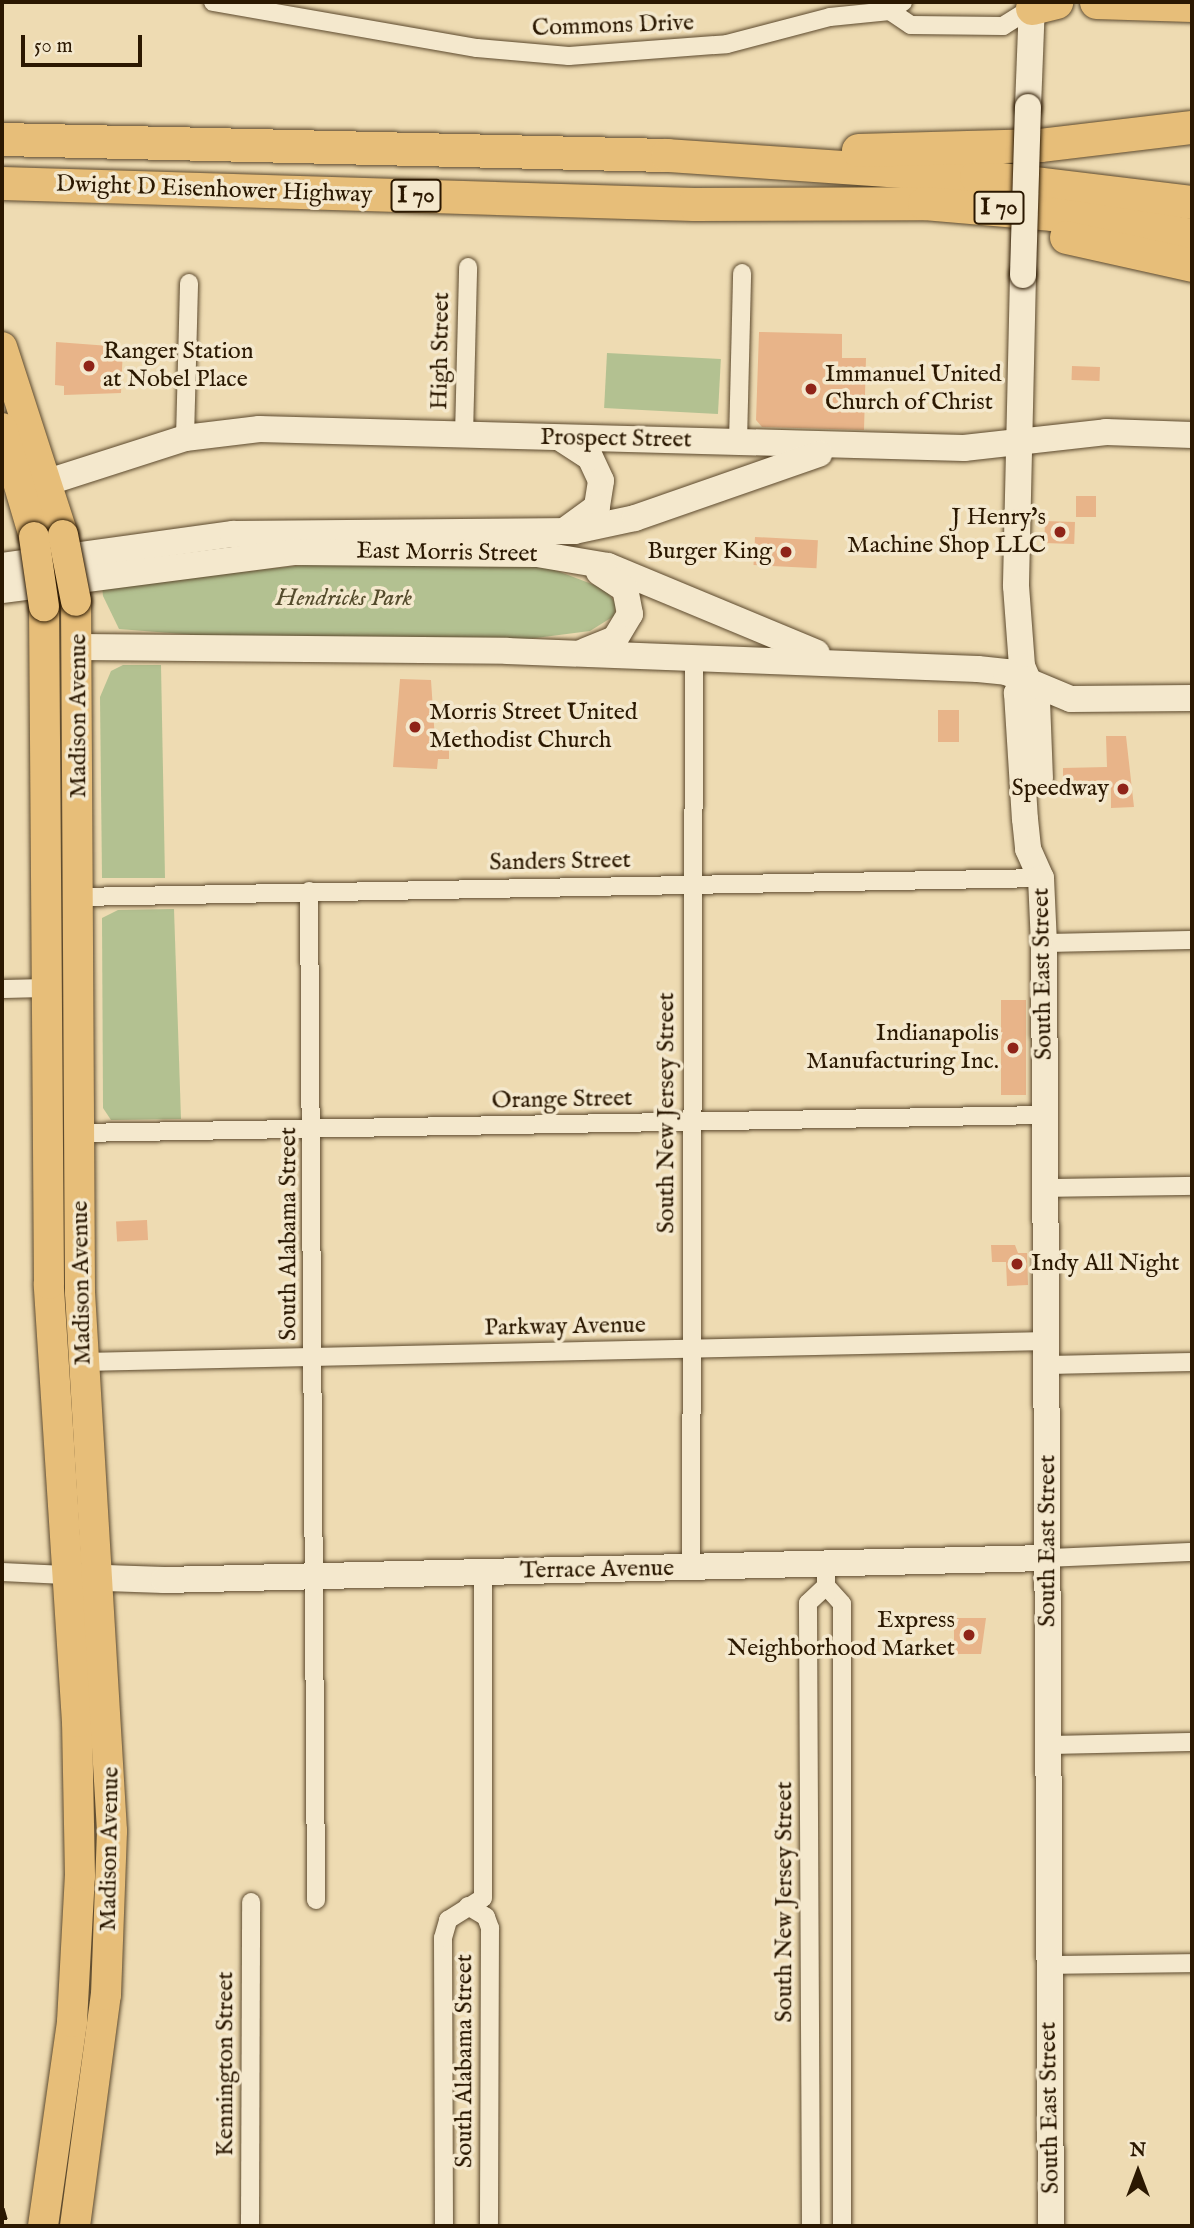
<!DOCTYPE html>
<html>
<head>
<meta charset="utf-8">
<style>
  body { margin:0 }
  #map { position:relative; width:1194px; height:2228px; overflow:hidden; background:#eedbb2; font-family:"IM FELL English",serif }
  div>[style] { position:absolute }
  .green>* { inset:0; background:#b3c191; transform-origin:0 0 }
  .building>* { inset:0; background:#e8b489; transform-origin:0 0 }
  .roads { filter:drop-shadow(0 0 2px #5c492d) drop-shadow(0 0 2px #5c492d) }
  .street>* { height:18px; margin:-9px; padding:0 9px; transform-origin:9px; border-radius:9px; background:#f4e8cd }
  .secondary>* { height:26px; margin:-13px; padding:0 13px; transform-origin:13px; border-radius:13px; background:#f4e8cd }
  .primary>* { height:30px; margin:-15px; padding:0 15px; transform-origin:15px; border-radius:15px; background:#e7be79 }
  .highway>* { height:33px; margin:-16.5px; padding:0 16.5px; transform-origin:16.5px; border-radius:16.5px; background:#e7be79 }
  .rail>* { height:5px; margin-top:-2.5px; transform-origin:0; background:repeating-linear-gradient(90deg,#2b1801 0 12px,transparent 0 24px) }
  .bridges { filter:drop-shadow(0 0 2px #2b1801) drop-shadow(0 0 2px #2b1801) }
  .secondary-bridge>* { height:26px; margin:-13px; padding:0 13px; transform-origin:13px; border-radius:13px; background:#f4e8cd }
  .primary-bridge>* { height:30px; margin:-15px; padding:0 15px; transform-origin:15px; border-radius:15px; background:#e7be79 }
  .dots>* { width:19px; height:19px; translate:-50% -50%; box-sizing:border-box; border:4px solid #f4e8cd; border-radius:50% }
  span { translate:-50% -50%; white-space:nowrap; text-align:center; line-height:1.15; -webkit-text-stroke:7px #f4e8cd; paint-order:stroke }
  .shield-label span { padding:2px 5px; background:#f4e8cd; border:2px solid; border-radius:5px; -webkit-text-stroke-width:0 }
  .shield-label { font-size:23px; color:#2b1801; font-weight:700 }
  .street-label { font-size:24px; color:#2b1801 }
  .poi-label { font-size:24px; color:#2b1801 }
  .left { translate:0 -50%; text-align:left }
  .right { translate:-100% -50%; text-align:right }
  .park-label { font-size:24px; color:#544b2c; font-style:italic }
  .frame { position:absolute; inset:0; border:4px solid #2b1801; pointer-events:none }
  .north { position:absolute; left:1103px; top:2137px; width:70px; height:70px; -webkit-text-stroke:5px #f4e8cd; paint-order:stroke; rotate:0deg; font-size:19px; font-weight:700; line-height:28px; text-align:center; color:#2b1801 }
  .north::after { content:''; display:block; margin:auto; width:24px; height:32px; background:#2b1801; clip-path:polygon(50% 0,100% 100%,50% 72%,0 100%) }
  .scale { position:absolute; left:21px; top:35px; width:121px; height:32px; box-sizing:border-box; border:4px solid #2b1801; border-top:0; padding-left:9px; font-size:21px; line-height:24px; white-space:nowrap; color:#2b1801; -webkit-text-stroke:5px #f4e8cd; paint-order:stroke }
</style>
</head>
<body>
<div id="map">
  <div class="green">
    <i style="left:607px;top:353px;width:114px;height:55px;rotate:3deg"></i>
    <i style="clip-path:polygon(341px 561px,539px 564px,605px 589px,616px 604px,614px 616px,590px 631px,528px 639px,208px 636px,119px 629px,103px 596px,102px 587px)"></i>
    <i style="clip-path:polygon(123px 665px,161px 665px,165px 878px,102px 878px,100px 697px,111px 671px)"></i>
    <i style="clip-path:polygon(174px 909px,181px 1119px,111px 1120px,103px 1108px,102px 918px,118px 910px)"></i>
  </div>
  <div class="building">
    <i style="clip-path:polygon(759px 332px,842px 334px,842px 358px,866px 358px,864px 430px,762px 427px,756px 420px)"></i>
    <i style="clip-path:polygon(56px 342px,123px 347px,121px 393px,64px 395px,64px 386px,55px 385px)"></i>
    <i style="left:1072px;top:366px;width:28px;height:14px;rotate:2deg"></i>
    <i style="left:1076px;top:496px;width:20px;height:21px"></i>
    <i style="left:1045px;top:521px;width:30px;height:22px;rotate:2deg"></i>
    <i style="left:755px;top:537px;width:63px;height:28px;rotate:3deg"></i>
    <i style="clip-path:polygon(400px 679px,431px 680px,435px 740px,449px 741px,449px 759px,438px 759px,437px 769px,393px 767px)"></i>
    <i style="left:938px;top:710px;width:21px;height:32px"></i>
    <i style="clip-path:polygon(1106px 736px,1126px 736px,1134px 807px,1111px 808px,1111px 785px,1063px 787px,1063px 768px,1107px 767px)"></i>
    <i style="left:1001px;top:1000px;width:25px;height:95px"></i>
    <i style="left:147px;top:1220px;width:20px;height:31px;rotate:87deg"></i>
    <i style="clip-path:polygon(991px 1245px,1015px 1245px,1018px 1253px,1027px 1253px,1028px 1285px,1007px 1286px,1006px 1262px,992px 1262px)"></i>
    <i style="clip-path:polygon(954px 1618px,986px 1618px,981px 1654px,954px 1654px)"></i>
  </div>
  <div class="roads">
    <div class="street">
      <i style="left:213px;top:2px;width:268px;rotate:9.9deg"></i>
      <i style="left:477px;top:48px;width:92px;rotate:5deg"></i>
      <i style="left:569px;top:56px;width:158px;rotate:-4.3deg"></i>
      <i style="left:727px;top:44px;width:106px;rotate:-14.7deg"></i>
      <i style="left:830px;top:17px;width:60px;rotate:-5.7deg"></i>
      <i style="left:890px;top:11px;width:16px;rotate:-35deg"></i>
      <i style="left:890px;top:11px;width:25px;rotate:34deg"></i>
      <i style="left:911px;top:25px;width:92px;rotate:0.6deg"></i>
      <i style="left:1003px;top:26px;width:34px;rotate:-32deg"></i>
      <i style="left:464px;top:436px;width:169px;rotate:-88.6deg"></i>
      <i style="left:185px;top:438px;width:155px;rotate:-88.5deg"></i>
      <i style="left:738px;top:442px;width:169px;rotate:-88.6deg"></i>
      <i style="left:309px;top:891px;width:1009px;rotate:89.6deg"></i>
      <i style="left:79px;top:897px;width:962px;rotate:-1.13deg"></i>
      <i style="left:1044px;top:943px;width:148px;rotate:-1.2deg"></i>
      <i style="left:2px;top:989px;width:45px;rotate:-1.3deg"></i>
      <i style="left:80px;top:1133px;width:965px;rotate:-1.07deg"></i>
      <i style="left:1046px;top:1188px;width:146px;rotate:-0.8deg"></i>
      <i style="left:83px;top:1362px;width:965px;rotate:-1.25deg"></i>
      <i style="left:1048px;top:1365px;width:144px;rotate:-1.2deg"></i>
      <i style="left:1048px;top:1558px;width:144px;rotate:-2.4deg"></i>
      <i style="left:826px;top:1565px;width:21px;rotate:90deg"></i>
      <i style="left:826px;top:1586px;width:24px;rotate:48deg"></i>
      <i style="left:842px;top:1604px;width:622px;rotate:90deg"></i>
      <i style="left:691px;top:1569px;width:911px;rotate:-89.81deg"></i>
      <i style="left:2px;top:1572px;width:63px;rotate:2.7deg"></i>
      <i style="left:1048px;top:1745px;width:144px;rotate:-1.2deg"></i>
      <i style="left:468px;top:1906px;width:21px;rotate:31deg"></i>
      <i style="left:486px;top:1917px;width:12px;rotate:70deg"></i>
      <i style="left:490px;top:1928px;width:298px;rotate:90.2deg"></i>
      <i style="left:1049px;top:1965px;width:143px;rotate:-0.8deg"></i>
      <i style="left:250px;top:2226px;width:324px;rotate:-89.8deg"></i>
      <i style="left:444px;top:2226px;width:288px;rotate:-90.2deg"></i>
      <i style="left:443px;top:1938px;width:19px;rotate:-74deg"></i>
      <i style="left:448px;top:1920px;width:41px;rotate:-32.2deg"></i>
      <i style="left:483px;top:1898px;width:325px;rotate:-90deg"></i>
      <i style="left:811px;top:2226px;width:623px;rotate:-90.28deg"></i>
      <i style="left:808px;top:1603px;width:25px;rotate:-43deg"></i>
    </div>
    <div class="secondary">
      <i style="left:1028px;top:107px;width:105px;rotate:-87.8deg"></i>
      <i style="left:1023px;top:275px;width:311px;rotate:91.3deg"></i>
      <i style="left:1016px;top:586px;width:80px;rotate:85.7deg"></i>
      <i style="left:1022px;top:666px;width:38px;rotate:67deg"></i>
      <i style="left:1037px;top:701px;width:77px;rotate:87.8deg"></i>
      <i style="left:562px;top:439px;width:33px;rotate:33deg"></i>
      <i style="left:590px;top:457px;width:26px;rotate:65deg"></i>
      <i style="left:601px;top:481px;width:26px;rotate:99deg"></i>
      <i style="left:597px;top:507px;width:36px;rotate:144deg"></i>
      <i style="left:45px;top:483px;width:147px;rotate:-17.8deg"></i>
      <i style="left:185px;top:438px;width:75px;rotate:-6.9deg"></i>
      <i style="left:259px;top:429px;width:705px;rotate:1.54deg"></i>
      <i style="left:964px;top:448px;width:143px;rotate:-6.4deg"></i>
      <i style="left:1106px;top:432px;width:86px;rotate:2deg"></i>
      <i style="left:2px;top:566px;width:233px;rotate:-7.9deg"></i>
      <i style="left:233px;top:534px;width:341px;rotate:-0.5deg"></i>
      <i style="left:574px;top:531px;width:62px;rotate:-12deg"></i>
      <i style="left:635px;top:518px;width:195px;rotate:-19.2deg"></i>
      <i style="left:2px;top:590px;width:296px;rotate:-7.4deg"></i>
      <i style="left:296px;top:552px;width:241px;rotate:0.5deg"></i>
      <i style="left:537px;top:554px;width:72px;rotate:9.6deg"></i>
      <i style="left:608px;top:566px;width:226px;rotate:22.6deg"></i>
      <i style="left:79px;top:647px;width:428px;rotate:0.5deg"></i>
      <i style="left:507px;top:651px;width:471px;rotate:2.2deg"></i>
      <i style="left:978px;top:669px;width:28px;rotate:6deg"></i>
      <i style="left:1006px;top:672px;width:70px;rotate:22.6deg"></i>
      <i style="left:1071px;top:699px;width:121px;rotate:-0.5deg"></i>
      <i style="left:585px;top:651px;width:32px;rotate:-22deg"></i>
      <i style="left:615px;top:639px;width:29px;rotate:-59deg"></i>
      <i style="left:630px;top:614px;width:25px;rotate:-101deg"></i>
      <i style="left:625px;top:589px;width:31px;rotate:-147deg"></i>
      <i style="left:1026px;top:679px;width:17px;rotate:123deg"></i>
      <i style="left:1017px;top:693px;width:126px;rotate:86.4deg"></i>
      <i style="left:1025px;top:819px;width:30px;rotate:84deg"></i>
      <i style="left:1028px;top:849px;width:32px;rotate:66deg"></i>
      <i style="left:1041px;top:878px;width:65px;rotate:87.4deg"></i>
      <i style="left:1044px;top:943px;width:1283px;rotate:89.69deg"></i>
      <i style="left:77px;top:1577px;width:87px;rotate:2deg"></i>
      <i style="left:164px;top:1580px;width:884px;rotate:-1.43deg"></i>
    </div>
    <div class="primary">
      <i style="left:2px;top:347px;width:198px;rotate:72deg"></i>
      <i style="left:2px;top:428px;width:114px;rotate:73.6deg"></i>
      <i style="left:43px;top:2226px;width:206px;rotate:-81.9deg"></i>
      <i style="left:72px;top:2022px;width:146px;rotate:-86.9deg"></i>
      <i style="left:80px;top:1876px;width:154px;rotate:-91.1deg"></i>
      <i style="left:77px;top:1722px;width:439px;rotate:-93.7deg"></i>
      <i style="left:49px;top:1284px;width:678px;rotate:-90.42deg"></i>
      <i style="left:75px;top:2226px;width:233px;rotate:-82.4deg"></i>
      <i style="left:106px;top:1995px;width:164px;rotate:-87.9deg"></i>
      <i style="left:112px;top:1831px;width:540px;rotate:-93.4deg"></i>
      <i style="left:80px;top:1292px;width:691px;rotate:-90.33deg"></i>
    </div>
    <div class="highway">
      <i style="left:1096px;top:2px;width:96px;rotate:1.8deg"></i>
      <i style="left:1032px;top:8px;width:25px;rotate:-14deg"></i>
      <i style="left:2px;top:139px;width:665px;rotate:1.38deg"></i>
      <i style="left:667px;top:155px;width:310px;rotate:3.9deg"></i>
      <i style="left:976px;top:176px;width:218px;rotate:6.9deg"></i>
      <i style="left:858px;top:150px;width:182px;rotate:-1.6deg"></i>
      <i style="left:1040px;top:145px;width:153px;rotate:-6.8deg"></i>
      <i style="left:2px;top:183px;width:692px;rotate:1.74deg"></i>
      <i style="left:694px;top:204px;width:230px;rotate:-0.2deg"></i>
      <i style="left:924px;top:203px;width:129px;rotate:4.9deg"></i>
      <i style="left:1053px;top:214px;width:141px;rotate:8.6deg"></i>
      <i style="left:1066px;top:237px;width:129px;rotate:12.5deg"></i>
    </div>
  </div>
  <div class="rail">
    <i style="left:2px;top:2208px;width:19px;rotate:74deg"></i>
  </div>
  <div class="bridges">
    <div class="secondary-bridge">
      <i style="left:1023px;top:275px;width:168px;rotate:-88.3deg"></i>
    </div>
    <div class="primary-bridge">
      <i style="left:63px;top:535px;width:67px;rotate:78.9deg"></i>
      <i style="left:34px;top:537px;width:70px;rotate:81.8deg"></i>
    </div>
  </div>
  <div class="dots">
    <i style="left:89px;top:366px;background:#8f2418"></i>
    <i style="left:811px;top:389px;background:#8f2418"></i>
    <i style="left:1060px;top:532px;background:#8f2418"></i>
    <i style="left:786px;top:552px;background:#8f2418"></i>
    <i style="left:415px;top:727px;background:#8f2418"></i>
    <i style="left:1123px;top:789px;background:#8f2418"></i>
    <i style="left:1013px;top:1048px;background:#8f2418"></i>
    <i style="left:1017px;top:1264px;background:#8f2418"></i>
    <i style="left:969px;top:1635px;background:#8f2418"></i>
  </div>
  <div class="shield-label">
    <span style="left:416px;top:196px">I 70</span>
    <span style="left:999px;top:208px">I 70</span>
  </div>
  <div class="street-label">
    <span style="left:613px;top:26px;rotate:-2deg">Commons Drive</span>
    <span style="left:214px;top:190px;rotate:2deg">Dwight D Eisenhower Highway</span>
    <span style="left:441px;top:351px;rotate:-89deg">High Street</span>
    <span style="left:616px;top:439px;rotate:1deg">Prospect Street</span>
    <span style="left:447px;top:553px;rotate:1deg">East Morris Street</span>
    <span style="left:79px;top:716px;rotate:-90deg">Madison Avenue</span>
    <span style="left:560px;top:862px;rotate:-1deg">Sanders Street</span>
    <span style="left:1043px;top:974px;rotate:-91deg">South East Street</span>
    <span style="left:562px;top:1100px;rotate:-1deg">Orange Street</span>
    <span style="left:667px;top:1113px;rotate:-90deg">South New Jersey Street</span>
    <span style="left:289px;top:1234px;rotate:-90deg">South Alabama Street</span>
    <span style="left:82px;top:1283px;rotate:-91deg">Madison Avenue</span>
    <span style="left:565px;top:1327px;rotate:-1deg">Parkway Avenue</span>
    <span style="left:1048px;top:1541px;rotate:-90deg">South East Street</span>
    <span style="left:597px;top:1570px;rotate:-1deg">Terrace Avenue</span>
    <span style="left:110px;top:1849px;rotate:-89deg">Madison Avenue</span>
    <span style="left:785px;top:1902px;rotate:-90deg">South New Jersey Street</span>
    <span style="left:465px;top:2061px;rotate:-90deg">South Alabama Street</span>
    <span style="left:226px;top:2064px;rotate:-90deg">Kennington Street</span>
    <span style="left:1050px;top:2108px;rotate:-91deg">South East Street</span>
  </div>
  <div class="poi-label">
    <span class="left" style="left:103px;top:366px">Ranger Station<br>at Nobel Place</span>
    <span class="left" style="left:825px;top:389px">Immanuel United<br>Church of Christ</span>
    <span class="right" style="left:1046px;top:532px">J Henry's<br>Machine Shop LLC</span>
    <span class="right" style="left:772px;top:552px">Burger King</span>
    <span class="left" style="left:429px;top:727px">Morris Street United<br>Methodist Church</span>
    <span class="right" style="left:1109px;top:789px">Speedway</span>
    <span class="right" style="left:999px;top:1048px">Indianapolis<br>Manufacturing Inc.</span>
    <span class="left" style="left:1031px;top:1264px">Indy All Night</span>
    <span class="right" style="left:955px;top:1635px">Express<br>Neighborhood Market</span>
  </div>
  <div class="park-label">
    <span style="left:344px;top:599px">Hendricks Park</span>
  </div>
  <div class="frame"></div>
  <div class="north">N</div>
  <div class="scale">50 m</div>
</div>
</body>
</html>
